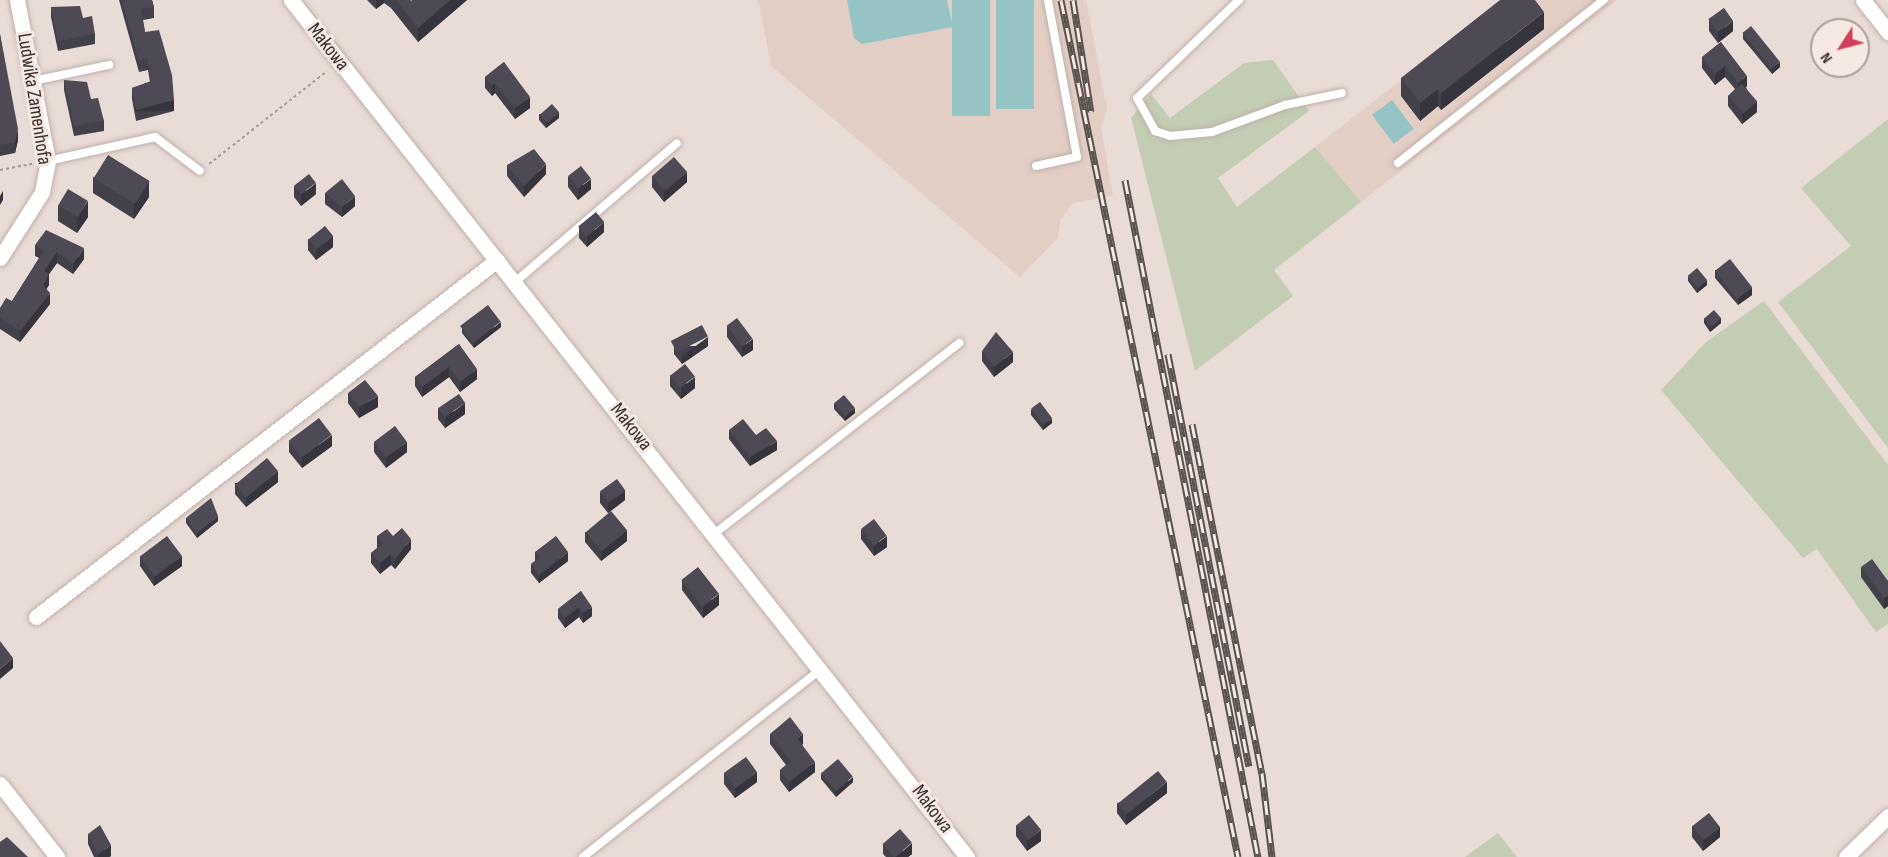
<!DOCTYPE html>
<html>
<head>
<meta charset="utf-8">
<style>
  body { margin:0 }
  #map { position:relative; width:1888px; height:857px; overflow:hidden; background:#e9dbd5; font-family:"Sofia Sans Condensed",sans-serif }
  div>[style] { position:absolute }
  .built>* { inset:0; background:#e3cec5 }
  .green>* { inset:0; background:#c3cdb3 }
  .water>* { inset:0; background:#96c4c4; transform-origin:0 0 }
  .path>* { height:2px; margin-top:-1px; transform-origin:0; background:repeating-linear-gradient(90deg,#a39994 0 3px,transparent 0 6px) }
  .roads { filter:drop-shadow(0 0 2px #beb0ab) drop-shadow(0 0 2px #beb0ab) }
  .service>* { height:8px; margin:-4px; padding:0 4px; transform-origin:4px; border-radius:4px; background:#fff }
  .minor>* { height:15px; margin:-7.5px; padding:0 7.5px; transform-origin:7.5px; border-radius:7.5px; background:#fff }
  .rail>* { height:7px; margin-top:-3.5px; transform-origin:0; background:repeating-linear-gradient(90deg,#f6e8e2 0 14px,#595350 0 28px); box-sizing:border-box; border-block:2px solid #595350 }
  .wall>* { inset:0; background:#424049 }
  .shaded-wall>* { inset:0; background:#36343c; transform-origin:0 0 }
  .building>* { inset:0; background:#4d4a55; transform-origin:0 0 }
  span { translate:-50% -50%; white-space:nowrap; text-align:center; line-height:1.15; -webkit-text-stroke:6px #f6e8e2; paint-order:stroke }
  .street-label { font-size:20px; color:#373230 }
  .north { position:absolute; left:1810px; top:18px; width:60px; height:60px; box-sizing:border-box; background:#f6e8e2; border:2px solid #aa9f9b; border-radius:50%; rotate:234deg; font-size:16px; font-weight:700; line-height:24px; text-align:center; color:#373230 }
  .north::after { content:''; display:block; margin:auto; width:21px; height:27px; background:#d14058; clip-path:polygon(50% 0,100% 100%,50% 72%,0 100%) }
</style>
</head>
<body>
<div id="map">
  <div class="built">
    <i style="clip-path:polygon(758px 0,1086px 0,1107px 109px,1101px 128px,1113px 196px,1073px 203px,1060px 220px,1058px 238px,1020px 277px,771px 66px)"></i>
    <i style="clip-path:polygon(1504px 0,1617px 0,1361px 202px,1315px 147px)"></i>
  </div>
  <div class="green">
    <i style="clip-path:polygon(1273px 60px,1309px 111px,1218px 178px,1237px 207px,1315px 147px,1361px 202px,1274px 270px,1293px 296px,1195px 371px,1131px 118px,1151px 94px,1170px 118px,1244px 63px)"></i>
    <i style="clip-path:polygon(1888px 119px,1888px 448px,1778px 302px,1851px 246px,1801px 188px)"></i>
    <i style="clip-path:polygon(1764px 301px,1888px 465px,1888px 624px,1876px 632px,1817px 549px,1803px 558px,1661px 390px,1706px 342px)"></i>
    <i style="clip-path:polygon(1498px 833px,1517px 857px,1465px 857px)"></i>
  </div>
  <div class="water">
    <i style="clip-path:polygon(847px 0,947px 0,953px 27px,862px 44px,854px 38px)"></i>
    <i style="left:952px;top:0;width:38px;height:116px"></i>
    <i style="left:996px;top:0;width:38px;height:109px"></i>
    <i style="left:1392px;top:100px;width:36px;height:25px;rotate:53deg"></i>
  </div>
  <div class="path">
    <i style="left:209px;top:164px;width:150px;rotate:-38.2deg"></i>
    <i style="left:0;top:170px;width:33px;rotate:-11deg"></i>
  </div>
  <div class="roads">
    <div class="service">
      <i style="left:1239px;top:0;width:141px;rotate:136.1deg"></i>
      <i style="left:1137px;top:98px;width:38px;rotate:61deg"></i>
      <i style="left:1155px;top:131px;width:16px;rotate:18deg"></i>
      <i style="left:1170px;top:136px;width:42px;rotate:-5.4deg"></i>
      <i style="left:1212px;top:132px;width:78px;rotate:-20.3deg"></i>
      <i style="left:1285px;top:105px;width:58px;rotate:-11.9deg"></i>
      <i style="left:33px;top:81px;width:78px;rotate:-11.9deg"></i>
      <i style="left:48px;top:161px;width:110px;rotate:-12.6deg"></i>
      <i style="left:155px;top:137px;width:56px;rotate:37.1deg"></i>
      <i style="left:1398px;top:163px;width:263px;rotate:-38.4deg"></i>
      <i style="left:1036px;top:166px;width:42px;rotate:-12.4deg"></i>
      <i style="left:1077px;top:157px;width:160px;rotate:-100.5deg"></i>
      <i style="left:515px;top:282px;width:213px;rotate:-40.6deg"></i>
      <i style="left:714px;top:534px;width:311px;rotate:-37.9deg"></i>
      <i style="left:583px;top:857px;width:302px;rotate:-38.3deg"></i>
    </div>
    <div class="minor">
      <i style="left:291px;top:0;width:1092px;rotate:51.73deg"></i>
      <i style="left:1863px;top:0;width:41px;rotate:52deg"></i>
      <i style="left:0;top:258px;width:78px;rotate:-57.5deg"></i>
      <i style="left:42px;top:192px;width:32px;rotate:-79deg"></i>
      <i style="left:48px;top:161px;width:164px;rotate:-100.9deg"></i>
      <i style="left:36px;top:617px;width:583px;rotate:-37.75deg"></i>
      <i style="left:0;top:784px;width:93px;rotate:52deg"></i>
      <i style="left:1846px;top:857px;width:59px;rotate:-44.3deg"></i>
    </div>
  </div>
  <div class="rail">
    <i style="left:1061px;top:0;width:875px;rotate:78.33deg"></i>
    <i style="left:1073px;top:0;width:113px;rotate:80.9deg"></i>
    <i style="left:1125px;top:180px;width:690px;rotate:78.89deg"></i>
    <i style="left:1168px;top:354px;width:420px;rotate:78.9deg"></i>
    <i style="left:1192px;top:424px;width:356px;rotate:78.7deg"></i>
    <i style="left:1262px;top:773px;width:85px;rotate:83.2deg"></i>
  </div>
  <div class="wall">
    <i style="clip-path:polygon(119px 0,152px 0,154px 7px,154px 18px,143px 20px,145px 32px,174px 111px,136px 121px,132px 99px,132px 88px,150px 82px,148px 70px,139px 72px)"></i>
    <i style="clip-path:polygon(367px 0,410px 0,411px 1px,413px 0,467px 0,418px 42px,391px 8px,384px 3px,376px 9px)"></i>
    <i style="clip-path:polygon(51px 7px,83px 18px,95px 34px,95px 44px,58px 51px,51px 17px)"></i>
    <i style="clip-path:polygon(1709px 20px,1733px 31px,1718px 43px,1709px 31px)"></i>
    <i style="clip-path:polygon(1544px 29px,1441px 110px,1438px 106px,1420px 121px,1401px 96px,1401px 78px)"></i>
    <i style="clip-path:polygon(1743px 33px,1780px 67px,1772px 74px,1743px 39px)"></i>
    <i style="clip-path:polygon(0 34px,18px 140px,15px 153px,0 156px)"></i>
    <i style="clip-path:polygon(1721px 42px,1747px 86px,1746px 87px,1757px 112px,1742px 124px,1728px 106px,1728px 96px,1735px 89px,1725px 77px,1715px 85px,1702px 68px,1702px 57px)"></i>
    <i style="clip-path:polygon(504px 62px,530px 108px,515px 119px,495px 93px,492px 96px,485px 88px,485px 77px)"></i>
    <i style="clip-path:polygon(64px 80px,91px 99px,104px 121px,104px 131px,74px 136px,64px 90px)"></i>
    <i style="clip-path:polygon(539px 114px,559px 118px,546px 128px,539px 120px)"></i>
    <i style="clip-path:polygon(507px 165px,546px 174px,524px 197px,507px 176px)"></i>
    <i style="clip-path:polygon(568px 176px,591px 189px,578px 200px,568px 187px)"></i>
    <i style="clip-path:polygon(652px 176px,687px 182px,664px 202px,652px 187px)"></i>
    <i style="clip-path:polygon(93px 177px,149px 197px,134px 219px,93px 193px)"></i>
    <i style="clip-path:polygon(294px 186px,316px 194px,301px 206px,294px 197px)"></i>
    <i style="clip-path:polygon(325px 193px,355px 206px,342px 217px,325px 204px)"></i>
    <i style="clip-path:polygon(58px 205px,88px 217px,77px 233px,58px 221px)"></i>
    <i style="clip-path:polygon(579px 227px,604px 232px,587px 247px,579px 238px)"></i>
    <i style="clip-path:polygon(308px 239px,333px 247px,316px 260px,308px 250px)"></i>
    <i style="clip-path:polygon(35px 245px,84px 259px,73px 274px,57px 263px,49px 274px,49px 285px,46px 289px,50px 304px,20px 342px,0 329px,0 308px,12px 301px,39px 258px,35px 256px)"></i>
    <i style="clip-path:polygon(1715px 270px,1752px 295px,1738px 305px,1715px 278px)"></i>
    <i style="clip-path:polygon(1688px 276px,1707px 285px,1697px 293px,1688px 281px)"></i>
    <i style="clip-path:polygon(1704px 318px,1721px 323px,1710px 332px,1704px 323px)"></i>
    <i style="clip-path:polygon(727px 326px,753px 350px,742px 357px,727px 337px)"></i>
    <i style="clip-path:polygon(501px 327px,474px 348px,462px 333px,462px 328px)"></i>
    <i style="clip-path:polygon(459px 344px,477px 379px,460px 392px,449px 377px,422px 397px,415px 386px,415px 377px)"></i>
    <i style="clip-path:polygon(674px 346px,708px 346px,682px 364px,674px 354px)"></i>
    <i style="clip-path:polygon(982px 351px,1013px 362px,994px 377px,982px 361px)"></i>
    <i style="clip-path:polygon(670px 375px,695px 388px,681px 399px,670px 386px)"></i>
    <i style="clip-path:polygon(348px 393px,378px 407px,359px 418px,348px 403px)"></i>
    <i style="clip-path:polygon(834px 403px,855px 413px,845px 421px,834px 409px)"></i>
    <i style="clip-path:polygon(438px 408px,465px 414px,445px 428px,438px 419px)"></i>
    <i style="clip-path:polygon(1031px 409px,1052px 423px,1043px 430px,1031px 415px)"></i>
    <i style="clip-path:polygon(729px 430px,756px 435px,777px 450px,750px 466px,729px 439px)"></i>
    <i style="clip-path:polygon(289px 442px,332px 446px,302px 468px,289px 452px)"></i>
    <i style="clip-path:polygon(374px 442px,407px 452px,386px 468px,374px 452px)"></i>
    <i style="clip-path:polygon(278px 482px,246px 507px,235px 494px,235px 483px)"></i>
    <i style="clip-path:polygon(600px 492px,625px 500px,608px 513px,600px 503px)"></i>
    <i style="clip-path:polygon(186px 518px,218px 521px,197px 538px,186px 523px)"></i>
    <i style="clip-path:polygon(861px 529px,887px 547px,874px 556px,861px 539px)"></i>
    <i style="clip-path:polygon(585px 532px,627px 541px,601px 561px,585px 542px)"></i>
    <i style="clip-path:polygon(377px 536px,393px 536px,411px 549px,395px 569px,391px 565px,380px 574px,371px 563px,371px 553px,377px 548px)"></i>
    <i style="clip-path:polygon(535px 552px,568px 561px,539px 583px,531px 573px,531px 564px,535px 561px)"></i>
    <i style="clip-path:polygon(140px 556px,182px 566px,154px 586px,140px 566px)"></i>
    <i style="clip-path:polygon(1861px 567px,1888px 581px,1888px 606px,1884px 609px,1861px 577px)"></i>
    <i style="clip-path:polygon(682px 580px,719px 605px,703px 618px,682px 590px)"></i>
    <i style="clip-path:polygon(581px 591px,592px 616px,583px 623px,579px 617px,565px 628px,558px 618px,558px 609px)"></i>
    <i style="clip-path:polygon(770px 734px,803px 744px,802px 745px,815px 772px,789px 792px,780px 780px,780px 770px,786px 765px,770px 744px)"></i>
    <i style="clip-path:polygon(724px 773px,757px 782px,735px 798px,724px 784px)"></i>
    <i style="clip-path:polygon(821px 773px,853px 782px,836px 797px,821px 779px)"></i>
    <i style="clip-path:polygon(1167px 793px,1126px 825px,1117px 813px,1117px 803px)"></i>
    <i style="clip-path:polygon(1016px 825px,1041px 841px,1027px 851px,1016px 836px)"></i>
    <i style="clip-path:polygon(1692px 826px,1720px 837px,1703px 851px,1692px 837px)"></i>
    <i style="clip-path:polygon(88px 834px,111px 856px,109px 857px,94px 857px,88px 844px)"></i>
    <i style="clip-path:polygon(883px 844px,912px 854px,908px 857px,886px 857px,883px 854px)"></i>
  </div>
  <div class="shaded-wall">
    <i style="clip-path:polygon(376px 0,384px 0,384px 3px,376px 9px)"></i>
    <i style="clip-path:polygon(450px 0,467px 0,418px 42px,418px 28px)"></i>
    <i style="clip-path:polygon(1544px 12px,1544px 29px,1441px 110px,1441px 93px)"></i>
    <i style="clip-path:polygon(1733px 21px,1733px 31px,1718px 43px,1718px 32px)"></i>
    <i style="clip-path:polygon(1780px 62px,1780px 67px,1772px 74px,1772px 68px)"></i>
    <i style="clip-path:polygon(1725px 66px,1725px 77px,1715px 85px,1715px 74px)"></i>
    <i style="clip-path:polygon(1747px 76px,1747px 86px,1738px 93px,1738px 83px)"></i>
    <i style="clip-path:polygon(495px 83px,495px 93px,492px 96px,492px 86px)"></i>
    <i style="clip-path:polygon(1438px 89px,1438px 106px,1420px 121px,1420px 103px)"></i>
    <i style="clip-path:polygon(530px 97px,530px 108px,515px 119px,515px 108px)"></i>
    <i style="left:174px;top:100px;width:11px;height:39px;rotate:90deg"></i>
    <i style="clip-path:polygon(1757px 101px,1757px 112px,1742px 124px,1742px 114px)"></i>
    <i style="clip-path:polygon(559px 112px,559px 118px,546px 128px,546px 123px)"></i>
    <i style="clip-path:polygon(18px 129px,18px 140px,15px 153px,15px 142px)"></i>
    <i style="clip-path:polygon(546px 164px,546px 174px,524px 197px,524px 186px)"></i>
    <i style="clip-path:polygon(687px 172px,687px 182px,664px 202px,664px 191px)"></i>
    <i style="clip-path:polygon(591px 179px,591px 189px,578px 200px,578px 189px)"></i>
    <i style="clip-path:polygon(149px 181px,149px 197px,134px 219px,134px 204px)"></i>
    <i style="clip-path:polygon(316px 183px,316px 194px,301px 206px,301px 195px)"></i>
    <i style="clip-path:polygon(3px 191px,3px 200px,0 205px,0 196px)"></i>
    <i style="clip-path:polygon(355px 196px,355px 206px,342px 217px,342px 207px)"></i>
    <i style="clip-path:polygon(88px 201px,88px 217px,77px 233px,77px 217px)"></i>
    <i style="clip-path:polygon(604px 222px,604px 232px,587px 247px,587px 237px)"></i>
    <i style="clip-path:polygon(333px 236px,333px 247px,316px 260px,316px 249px)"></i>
    <i style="clip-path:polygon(84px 248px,84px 259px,73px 274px,73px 264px)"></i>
    <i style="clip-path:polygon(57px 252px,57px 263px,44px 281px,44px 271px)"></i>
    <i style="clip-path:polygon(49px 274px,49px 285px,43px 295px,43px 285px)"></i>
    <i style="clip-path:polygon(1707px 280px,1707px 285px,1697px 293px,1697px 288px)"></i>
    <i style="clip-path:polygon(1752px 287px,1752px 295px,1738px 305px,1738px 298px)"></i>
    <i style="clip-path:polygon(50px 293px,50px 304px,20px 342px,20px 331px)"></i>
    <i style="clip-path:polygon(1721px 318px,1721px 323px,1710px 332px,1710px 326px)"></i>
    <i style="clip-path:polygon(501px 322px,501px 327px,474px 348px,474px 343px)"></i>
    <i style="clip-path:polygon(708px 337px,708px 346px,682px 364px,682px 356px)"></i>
    <i style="clip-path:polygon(753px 339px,753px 350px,742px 357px,742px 347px)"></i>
    <i style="clip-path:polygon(1013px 352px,1013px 362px,994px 377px,994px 367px)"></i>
    <i style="clip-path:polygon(449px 367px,449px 377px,422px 397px,422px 387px)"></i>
    <i style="clip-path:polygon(477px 369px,477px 379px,460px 392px,460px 382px)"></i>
    <i style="clip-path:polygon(695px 377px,695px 388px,681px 399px,681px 388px)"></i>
    <i style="clip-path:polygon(378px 396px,378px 407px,359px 418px,359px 407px)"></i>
    <i style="clip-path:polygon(465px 403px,465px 414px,445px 428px,445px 418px)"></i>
    <i style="clip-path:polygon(855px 408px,855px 413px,845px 421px,845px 416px)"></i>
    <i style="clip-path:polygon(1052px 418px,1052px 423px,1043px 430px,1043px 425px)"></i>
    <i style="clip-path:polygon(332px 435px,332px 446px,302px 468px,302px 457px)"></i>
    <i style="clip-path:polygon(777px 441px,777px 450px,750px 466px,750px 457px)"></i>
    <i style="clip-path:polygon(407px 442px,407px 452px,386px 468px,386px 457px)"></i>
    <i style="clip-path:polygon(278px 471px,278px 482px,246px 507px,246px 496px)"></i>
    <i style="clip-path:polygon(625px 490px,625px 500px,608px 513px,608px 503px)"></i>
    <i style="clip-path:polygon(218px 516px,218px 521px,197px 538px,197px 533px)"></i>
    <i style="clip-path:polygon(627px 530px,627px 541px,601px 561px,601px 551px)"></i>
    <i style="clip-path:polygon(887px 536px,887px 547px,874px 556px,874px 546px)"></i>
    <i style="clip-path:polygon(411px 539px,411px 549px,395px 569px,395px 559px)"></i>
    <i style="clip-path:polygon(568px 552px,568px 561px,539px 583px,539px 575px)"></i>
    <i style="clip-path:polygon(391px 554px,391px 565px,380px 574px,380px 563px)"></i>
    <i style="clip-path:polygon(182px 556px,182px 566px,154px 586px,154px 575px)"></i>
    <i style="clip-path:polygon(719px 594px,719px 605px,703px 618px,703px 607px)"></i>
    <i style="clip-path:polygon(1888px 596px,1888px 606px,1884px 609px,1884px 598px)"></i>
    <i style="clip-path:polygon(579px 607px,579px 617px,565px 628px,565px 618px)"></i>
    <i style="clip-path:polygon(592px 607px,592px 616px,583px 623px,583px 613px)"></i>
    <i style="clip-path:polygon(13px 658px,13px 668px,0 679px,0 669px)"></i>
    <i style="clip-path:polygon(803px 734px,803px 744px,797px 749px,797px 738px)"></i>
    <i style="clip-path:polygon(815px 762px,815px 772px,789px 792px,789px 782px)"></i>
    <i style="clip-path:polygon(757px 772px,757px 782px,735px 798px,735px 788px)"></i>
    <i style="clip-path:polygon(853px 777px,853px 782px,836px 797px,836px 792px)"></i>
    <i style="clip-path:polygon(1167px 782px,1167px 793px,1126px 825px,1126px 814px)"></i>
    <i style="clip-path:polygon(1720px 827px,1720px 837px,1703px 851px,1703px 840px)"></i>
    <i style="clip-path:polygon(1041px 830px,1041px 841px,1027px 851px,1027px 840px)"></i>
    <i style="clip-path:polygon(912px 843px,912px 854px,908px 857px,896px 857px)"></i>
    <i style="clip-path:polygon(111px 845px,111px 856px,109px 857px,98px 857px,98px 854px)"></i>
  </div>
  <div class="building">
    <i style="clip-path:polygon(122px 0,152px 0,154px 7px,141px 9px,145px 32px,159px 30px,172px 75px,174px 100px,136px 110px,132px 88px,151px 81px,148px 59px,139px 61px)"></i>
    <i style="clip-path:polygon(396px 0,410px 0,411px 1px,413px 0,450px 0,418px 28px)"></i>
    <i style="clip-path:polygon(1500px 0,1535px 0,1544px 12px,1441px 93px,1438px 89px,1420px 103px,1401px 78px)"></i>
    <i style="clip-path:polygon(80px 6px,83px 18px,92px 16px,95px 34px,58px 41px,51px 7px)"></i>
    <i style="left:1724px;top:8px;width:16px;height:19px;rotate:55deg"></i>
    <i style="left:1751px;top:26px;width:46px;height:11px;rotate:51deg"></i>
    <i style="clip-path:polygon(0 34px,18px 129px,15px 142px,0 145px)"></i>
    <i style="clip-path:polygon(1721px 42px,1747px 76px,1738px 83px,1725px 66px,1715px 74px,1702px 57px)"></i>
    <i style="clip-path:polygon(504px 62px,530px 97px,515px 108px,495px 83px,492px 86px,485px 77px)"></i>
    <i style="clip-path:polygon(64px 80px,87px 82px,91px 99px,98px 98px,104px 121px,74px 126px)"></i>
    <i style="left:1742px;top:84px;width:23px;height:18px;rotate:49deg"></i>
    <i style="left:552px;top:104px;width:11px;height:16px;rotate:49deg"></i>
    <i style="clip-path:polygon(534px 149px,546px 164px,524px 186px,507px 165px)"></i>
    <i style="left:108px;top:155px;width:49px;height:27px;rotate:32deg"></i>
    <i style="left:674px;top:157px;width:20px;height:29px;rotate:49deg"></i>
    <i style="left:581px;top:166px;width:16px;height:16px;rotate:52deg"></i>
    <i style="left:309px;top:174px;width:11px;height:19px;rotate:52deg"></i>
    <i style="clip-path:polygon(342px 179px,355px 196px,342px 207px,325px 193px)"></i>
    <i style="left:68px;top:189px;width:23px;height:19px;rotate:31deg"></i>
    <i style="left:596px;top:212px;width:13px;height:23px;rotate:51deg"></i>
    <i style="left:325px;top:226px;width:13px;height:21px;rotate:51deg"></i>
    <i style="clip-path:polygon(46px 230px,84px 248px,73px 264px,57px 252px,44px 271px,49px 274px,43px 285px,50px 293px,20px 331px,0 318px,0 308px,6px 298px,12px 301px,44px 251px,35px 245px)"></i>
    <i style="left:1730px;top:259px;width:36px;height:19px;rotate:52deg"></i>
    <i style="left:1697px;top:268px;width:16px;height:12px;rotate:50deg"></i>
    <i style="left:488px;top:305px;width:21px;height:35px;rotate:53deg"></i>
    <i style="left:1714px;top:310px;width:11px;height:13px;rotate:49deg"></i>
    <i style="left:737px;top:318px;width:26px;height:13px;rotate:53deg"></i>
    <i style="left:702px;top:325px;width:13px;height:35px;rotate:63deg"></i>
    <i style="clip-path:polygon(996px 332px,1013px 352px,994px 367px,982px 351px)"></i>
    <i style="clip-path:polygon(459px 344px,477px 369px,460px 382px,449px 367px,422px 387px,415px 377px)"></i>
    <i style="left:685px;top:364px;width:16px;height:19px;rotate:52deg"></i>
    <i style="clip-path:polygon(365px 380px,378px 396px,359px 407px,348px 393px)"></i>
    <i style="left:459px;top:394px;width:11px;height:25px;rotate:56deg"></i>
    <i style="left:844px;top:395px;width:17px;height:13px;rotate:50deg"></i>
    <i style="left:1040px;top:402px;width:20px;height:11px;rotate:53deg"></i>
    <i style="left:319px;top:418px;width:21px;height:38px;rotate:53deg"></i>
    <i style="clip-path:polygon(743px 419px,756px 435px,766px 428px,777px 441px,750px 457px,729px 430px)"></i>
    <i style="left:395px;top:426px;width:20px;height:26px;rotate:53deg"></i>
    <i style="left:267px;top:458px;width:17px;height:41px;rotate:50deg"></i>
    <i style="left:617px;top:479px;width:14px;height:21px;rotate:54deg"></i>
    <i style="clip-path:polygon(211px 498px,218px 516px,197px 533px,186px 518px)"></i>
    <i style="left:611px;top:511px;width:25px;height:33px;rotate:50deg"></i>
    <i style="left:874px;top:519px;width:21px;height:16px;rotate:53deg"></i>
    <i style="clip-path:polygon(402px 528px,411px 539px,395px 559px,391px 554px,380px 563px,371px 553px,383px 544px,377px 536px,387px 529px,393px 536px)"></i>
    <i style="left:167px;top:536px;width:25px;height:34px;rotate:53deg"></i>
    <i style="clip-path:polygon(556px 536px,568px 552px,539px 575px,531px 564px,540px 558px,535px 552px)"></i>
    <i style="clip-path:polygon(1872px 559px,1888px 581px,1888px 596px,1884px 598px,1861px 567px)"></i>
    <i style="left:698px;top:567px;width:34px;height:21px;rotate:52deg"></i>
    <i style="clip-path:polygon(581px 591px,592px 607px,583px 613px,579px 607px,565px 618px,558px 609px)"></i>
    <i style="clip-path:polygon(0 641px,13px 658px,0 669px)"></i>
    <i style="clip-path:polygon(790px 717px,803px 734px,797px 738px,815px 762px,789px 782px,780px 770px,791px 761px,770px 734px)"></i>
    <i style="left:746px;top:757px;width:19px;height:27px;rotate:54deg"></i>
    <i style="left:838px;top:759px;width:23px;height:22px;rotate:50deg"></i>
    <i style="left:1158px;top:771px;width:14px;height:52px;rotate:51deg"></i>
    <i style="left:1709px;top:813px;width:18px;height:21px;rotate:52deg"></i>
    <i style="left:1029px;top:815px;width:19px;height:16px;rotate:51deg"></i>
    <i style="clip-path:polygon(100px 825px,111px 845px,98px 854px,88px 834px)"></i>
    <i style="left:900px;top:829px;width:18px;height:23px;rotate:49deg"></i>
    <i style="clip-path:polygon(7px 837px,28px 857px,0 857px,0 842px)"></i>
  </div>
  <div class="street-label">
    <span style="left:328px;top:47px;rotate:52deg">Makowa</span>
    <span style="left:34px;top:99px;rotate:81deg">Ludwika Zamenhofa</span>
    <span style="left:631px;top:427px;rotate:52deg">Makowa</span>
    <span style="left:932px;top:809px;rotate:53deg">Makowa</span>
  </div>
  <div class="north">N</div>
</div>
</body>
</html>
